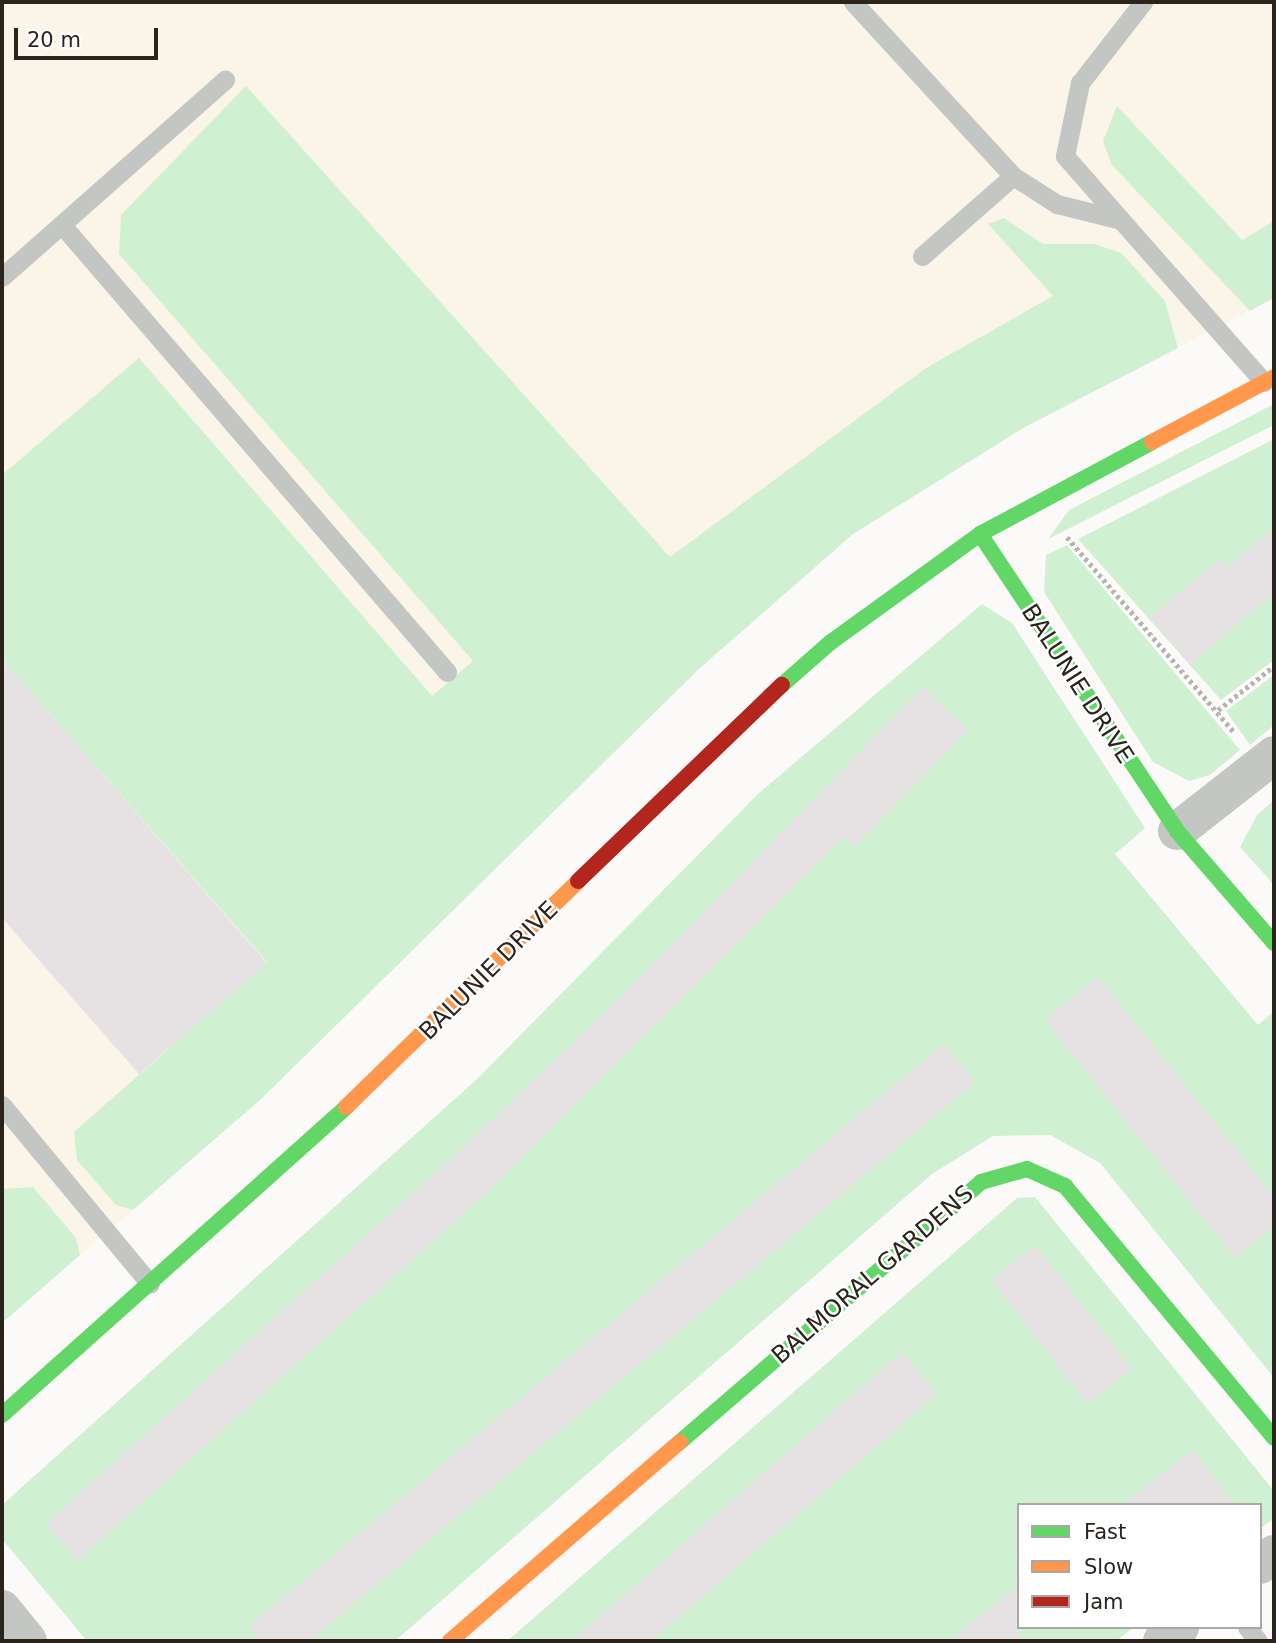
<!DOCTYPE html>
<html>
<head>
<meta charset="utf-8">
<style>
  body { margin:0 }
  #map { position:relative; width:1276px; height:1643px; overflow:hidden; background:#fcfaf8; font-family:"DejaVu Sans",sans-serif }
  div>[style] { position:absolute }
  .industrial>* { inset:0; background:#fbf4e8 }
  .green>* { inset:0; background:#cff1d2 }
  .building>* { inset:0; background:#e6e2e4; transform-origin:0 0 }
  .path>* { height:4.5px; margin-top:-2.25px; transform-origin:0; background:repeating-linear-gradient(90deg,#b4b5b3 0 3.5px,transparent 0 7px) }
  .lane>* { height:19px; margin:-9.5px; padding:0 9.5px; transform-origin:9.5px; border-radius:9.5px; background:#c4c6c4 }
  .street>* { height:38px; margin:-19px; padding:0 19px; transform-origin:19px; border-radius:19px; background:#c4c6c4 }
  .fast>* { height:16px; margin:-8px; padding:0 8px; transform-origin:8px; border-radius:8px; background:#63d668 }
  .slow>* { height:16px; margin:-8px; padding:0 8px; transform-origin:8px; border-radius:8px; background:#ff974d }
  .jam>* { height:16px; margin:-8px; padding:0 8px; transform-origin:8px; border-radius:8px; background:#b3261e }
  span { translate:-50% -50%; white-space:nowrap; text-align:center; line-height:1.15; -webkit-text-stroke:5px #fff; paint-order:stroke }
  .street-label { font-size:24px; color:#2b241d }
  .frame { position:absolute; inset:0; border:4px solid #2b241d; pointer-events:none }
  .legend { position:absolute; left:1017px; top:1503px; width:245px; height:126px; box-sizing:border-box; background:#fff; border:2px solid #aaa7a5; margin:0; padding:9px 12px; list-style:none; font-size:21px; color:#2b241d }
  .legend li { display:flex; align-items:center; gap:14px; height:35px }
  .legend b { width:35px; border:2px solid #aaa7a5 }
  .scale { position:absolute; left:14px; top:28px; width:144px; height:32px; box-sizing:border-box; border:4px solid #2b241d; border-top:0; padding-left:9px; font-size:21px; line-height:24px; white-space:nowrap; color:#2b241d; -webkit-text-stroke:5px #fff; paint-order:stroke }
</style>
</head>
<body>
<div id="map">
  <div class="industrial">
    <i style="clip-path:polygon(2px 2px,1274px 2px,1274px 298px,1025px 427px,853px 534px,700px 668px,260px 1100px,2px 1323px)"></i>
  </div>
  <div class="green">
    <i style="clip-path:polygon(246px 86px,670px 557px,926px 368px,1053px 296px,988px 224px,1004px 218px,1043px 244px,1095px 244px,1121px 253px,1165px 301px,1178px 348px,1025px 427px,853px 534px,700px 668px,260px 1100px,133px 1210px,116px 1205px,77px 1160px,74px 1132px,267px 962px,2px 659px,2px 475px,139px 358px,432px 696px,473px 661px,119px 254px,121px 215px)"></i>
    <i style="clip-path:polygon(1117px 106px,1242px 240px,1274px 221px,1274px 298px,1250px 311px,1112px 165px,1103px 141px)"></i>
    <i style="clip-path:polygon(1274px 404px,1274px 425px,1048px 539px,1069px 510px)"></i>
    <i style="clip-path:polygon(1274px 439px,1274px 660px,1221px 700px,1078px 539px)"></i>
    <i style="clip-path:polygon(1067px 545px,1240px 750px,1210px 775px,1189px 781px,1153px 762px,1044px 592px,1046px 555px)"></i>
    <i style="clip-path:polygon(982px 604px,1012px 623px,1145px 828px,1115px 854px,1258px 1025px,1274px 1011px,1274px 1378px,1100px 1163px,1050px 1135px,993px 1136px,932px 1174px,395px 1641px,87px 1641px,2px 1539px,2px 1505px,477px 1079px,759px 793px)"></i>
    <i style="clip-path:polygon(1274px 675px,1274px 725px,1250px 745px,1226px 711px)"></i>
    <i style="clip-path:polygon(1274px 800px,1274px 885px,1240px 847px,1257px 815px)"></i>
    <i style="clip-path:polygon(33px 1187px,76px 1238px,80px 1255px,2px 1323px,2px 1189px)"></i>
    <i style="clip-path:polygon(1035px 1197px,1274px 1491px,1272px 1520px,1260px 1529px,1260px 1505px,1019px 1505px,1019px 1627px,1134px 1627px,1116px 1641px,507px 1641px,1017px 1198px)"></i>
  </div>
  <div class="building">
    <i style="clip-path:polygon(1274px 527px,1274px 592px,1190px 665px,1150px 618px,1219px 559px,1227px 568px)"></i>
    <i style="clip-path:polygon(2px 659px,267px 963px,139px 1074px,2px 918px)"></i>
    <i style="clip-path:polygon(923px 687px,968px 730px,855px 846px,845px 836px,482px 1197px,78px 1560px,46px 1524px,450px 1160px,633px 985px)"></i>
    <i style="clip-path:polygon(1098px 977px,1274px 1197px,1274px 1226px,1235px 1258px,1045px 1020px)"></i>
    <i style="left:943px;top:1044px;width:50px;height:906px;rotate:50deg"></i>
    <i style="left:1035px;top:1245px;width:157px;height:56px;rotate:52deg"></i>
    <i style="clip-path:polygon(902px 1352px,937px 1394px,651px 1641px,572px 1641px)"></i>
    <i style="clip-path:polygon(1192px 1450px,1235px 1505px,1122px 1505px)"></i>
    <i style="clip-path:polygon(1019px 1586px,1019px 1641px,948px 1641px)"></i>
  </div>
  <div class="path">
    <i style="left:1067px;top:537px;width:258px;rotate:49.4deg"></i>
    <i style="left:1218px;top:710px;width:71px;rotate:-38.2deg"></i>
  </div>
  <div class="lane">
    <i style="left:853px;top:2px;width:236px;rotate:47.4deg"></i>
    <i style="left:1013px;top:176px;width:52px;rotate:32.5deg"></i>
    <i style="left:1057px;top:204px;width:66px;rotate:14deg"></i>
    <i style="left:1121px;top:220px;width:216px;rotate:48.6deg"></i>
    <i style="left:1121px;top:220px;width:85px;rotate:-131.2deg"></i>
    <i style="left:1065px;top:156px;width:75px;rotate:-78.4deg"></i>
    <i style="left:1080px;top:83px;width:103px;rotate:-52.1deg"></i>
    <i style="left:62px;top:225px;width:590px;rotate:49.26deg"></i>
    <i style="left:922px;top:256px;width:121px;rotate:-41.3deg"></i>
    <i style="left:2px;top:277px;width:298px;rotate:-41.5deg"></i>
    <i style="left:2px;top:1105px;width:232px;rotate:50.4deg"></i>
    <i style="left:1247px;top:1627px;width:18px;rotate:52deg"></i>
  </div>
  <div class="street">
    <i style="left:1177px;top:831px;width:123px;rotate:-38.1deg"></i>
    <i style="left:1260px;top:1565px;width:18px;rotate:-38deg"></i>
    <i style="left:2px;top:1609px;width:41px;rotate:50.9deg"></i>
    <i style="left:1162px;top:1641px;width:23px;rotate:-38deg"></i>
  </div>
  <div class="fast">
    <i style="left:980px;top:534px;width:356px;rotate:56.4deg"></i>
    <i style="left:1177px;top:831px;width:148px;rotate:49.1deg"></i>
    <i style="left:782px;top:685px;width:65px;rotate:-41.3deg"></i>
    <i style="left:831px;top:642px;width:184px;rotate:-35.9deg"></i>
    <i style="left:980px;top:534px;width:195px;rotate:-28.1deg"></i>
    <i style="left:2px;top:1415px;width:462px;rotate:-41.8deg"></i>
    <i style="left:680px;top:1442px;width:398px;rotate:-40.8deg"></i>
    <i style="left:981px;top:1182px;width:48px;rotate:-15.8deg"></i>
    <i style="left:1027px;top:1169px;width:42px;rotate:24.1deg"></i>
    <i style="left:1065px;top:1186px;width:327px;rotate:50.3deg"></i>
  </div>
  <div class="slow">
    <i style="left:1152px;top:442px;width:138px;rotate:-28deg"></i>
    <i style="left:346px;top:1107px;width:324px;rotate:-44.2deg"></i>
    <i style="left:450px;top:1641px;width:304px;rotate:-40.9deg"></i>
  </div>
  <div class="jam">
    <i style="left:578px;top:881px;width:283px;rotate:-43.9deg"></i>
  </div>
  <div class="street-label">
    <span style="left:1077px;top:684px;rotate:57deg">BALUNIE DRIVE</span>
    <span style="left:489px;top:971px;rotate:-45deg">BALUNIE DRIVE</span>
    <span style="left:873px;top:1275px;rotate:-41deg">BALMORAL GARDENS</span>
  </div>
  <div class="frame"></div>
  <ul class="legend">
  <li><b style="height:9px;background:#63d668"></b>Fast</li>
  <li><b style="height:9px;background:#ff974d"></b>Slow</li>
  <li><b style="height:9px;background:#b3261e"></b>Jam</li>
  </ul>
  <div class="scale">20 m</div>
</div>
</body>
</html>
